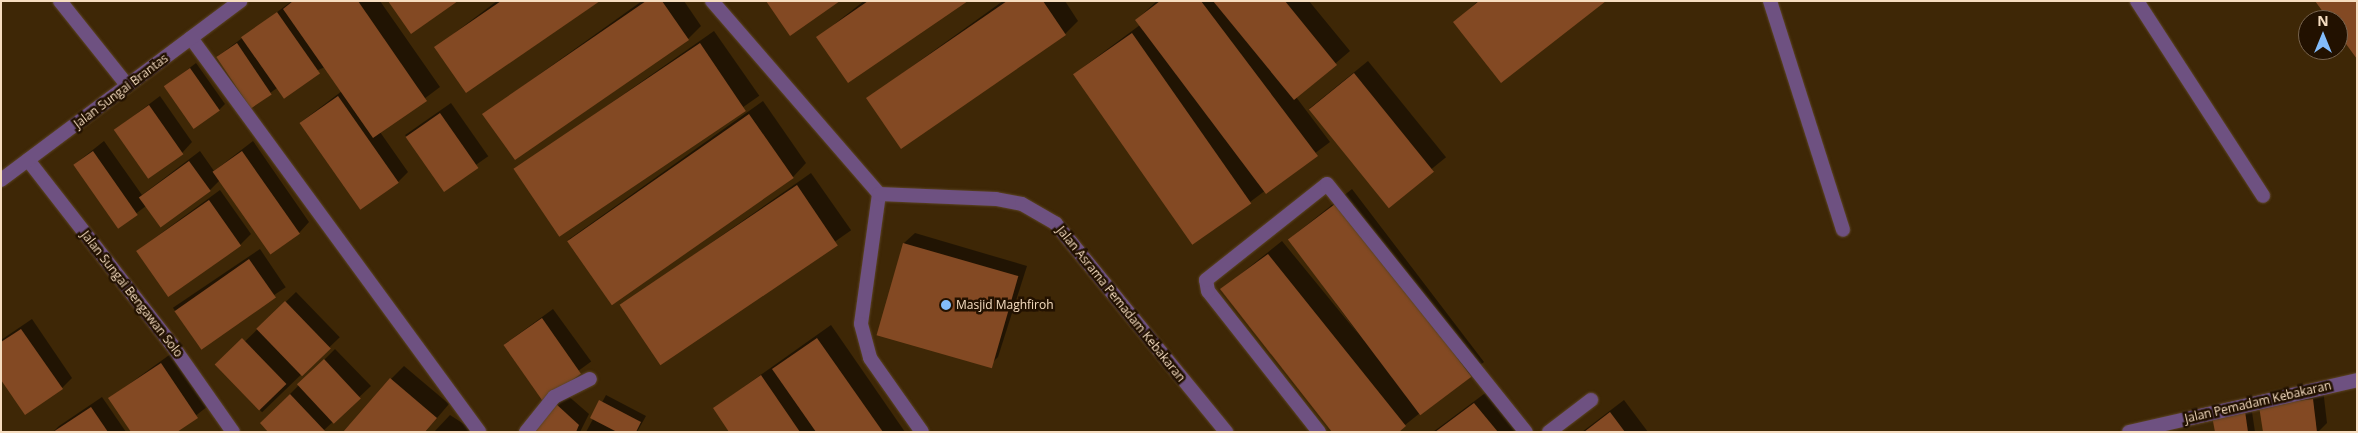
<!DOCTYPE html>
<html>
<head>
<meta charset="utf-8">
<style>
  body { margin:0 }
  #map { position:relative; width:2358px; height:433px; overflow:hidden; background:#3e2706; font-family:"Open Sans",sans-serif }
  div>[style] { position:absolute }
  .shadow>* { inset:0; background:#0007; transform-origin:0 0 }
  .building>* { inset:0; background:#834923; transform-origin:0 0 }
  .roads { filter:drop-shadow(0 0 1px #5b4424) drop-shadow(0 0 1px #5b4424) }
  .service>* { height:14px; margin:-7px; padding:0 7px; transform-origin:7px; border-radius:7px; background:#6e5181 }
  .minor>* { height:14px; margin:-7px; padding:0 7px; transform-origin:7px; border-radius:7px; background:#6e5181 }
  .tertiary>* { height:14px; margin:-7px; padding:0 7px; transform-origin:7px; border-radius:7px; background:#6e5181 }
  .dots>* { width:14px; height:14px; translate:-50% -50%; box-sizing:border-box; border:2px solid #210; border-radius:50% }
  span { translate:-50% -50%; white-space:nowrap; text-align:center; line-height:1.15; -webkit-text-stroke:5px #210; paint-order:stroke }
  .street-label { font-size:12px; color:#f6ddc0 }
  .poi-label { font-size:12px; color:#f6ddc0 }
  .left { translate:0 -50%; text-align:left }
  .frame { position:absolute; inset:0; border:2px solid #f6ddc0; pointer-events:none }
  .north { position:absolute; left:2298px; top:10px; width:50px; height:50px; box-sizing:border-box; background:#210; border:1px solid #77634d; border-radius:50%; rotate:0deg; font-size:14px; font-weight:700; line-height:20px; text-align:center; color:#f6ddc0 }
  .north::after { content:''; display:block; margin:auto; width:18px; height:22px; background:#83bcfa; clip-path:polygon(50% 0,100% 100%,50% 72%,0 100%) }
</style>
</head>
<body>
<div id="map">
  <div class="shadow">
    <i style="clip-path:polygon(292px 1px,380px 1px,440px 87px,380px 132px,408px 172px,398px 182px,301px 122px,342px 91px,325px 67px,277px 88px,252px 106px,218px 56px)"></i>
    <i style="clip-path:polygon(497px 1px,598px 1px,436px 47px)"></i>
    <i style="clip-path:polygon(642px 1px,684px 1px,701px 26px,688px 39px,484px 114px)"></i>
    <i style="clip-path:polygon(864px 1px,966px 1px,818px 37px)"></i>
    <i style="clip-path:polygon(1003px 1px,1065px 1px,1078px 21px,1065px 34px,868px 98px)"></i>
    <i style="clip-path:polygon(1157px 1px,1309px 1px,1350px 51px,1296px 97px,1330px 142px,1250px 202px,1074px 74px,1140px 25px,1136px 20px)"></i>
    <i style="clip-path:polygon(1478px 1px,1604px 1px,1455px 22px)"></i>
    <i style="left:714px;top:31px;width:79px;height:242px;rotate:55deg"></i>
    <i style="left:1368px;top:61px;width:124px;height:75px;rotate:51deg"></i>
    <i style="clip-path:polygon(196px 63px,225px 104px,219px 110px,166px 86px)"></i>
    <i style="clip-path:polygon(160px 96px,192px 142px,182px 153px,115px 130px)"></i>
    <i style="clip-path:polygon(763px 101px,806px 163px,793px 177px,568px 240px)"></i>
    <i style="left:451px;top:103px;width:65px;height:56px;rotate:55deg"></i>
    <i style="clip-path:polygon(104px 141px,142px 195px,200px 151px,214px 171px,253px 141px,309px 222px,299px 233px,220px 180px,210px 190px,146px 206px,118px 227px,75px 164px)"></i>
    <i style="left:811px;top:173px;width:70px;height:231px;rotate:55deg"></i>
    <i style="clip-path:polygon(1352px 189px,1484px 362px,1405px 425px,1222px 289px,1282px 241px,1359px 335px,1289px 239px)"></i>
    <i style="clip-path:polygon(220px 190px,251px 234px,240px 245px,137px 251px)"></i>
    <i style="clip-path:polygon(915px 233px,1027px 266px,998px 357px,988px 367px,904px 243px)"></i>
    <i style="left:260px;top:249px;width:46px;height:105px;rotate:56deg"></i>
    <i style="left:296px;top:292px;width:63px;height:108px;rotate:46deg"></i>
    <i style="left:553px;top:309px;width:65px;height:60px;rotate:54deg"></i>
    <i style="clip-path:polygon(32px 319px,72px 378px,62px 388px,1px 377px,1px 340px)"></i>
    <i style="clip-path:polygon(831px 325px,905px 432px,731px 432px,714px 408px)"></i>
    <i style="clip-path:polygon(335px 349px,371px 386px,322px 432px,261px 423px)"></i>
    <i style="clip-path:polygon(172px 353px,208px 406px,175px 432px,110px 398px)"></i>
    <i style="clip-path:polygon(404px 366px,449px 404px,425px 432px,391px 379px)"></i>
    <i style="clip-path:polygon(2323px 389px,2327px 423px,2318px 432px,2264px 432px,2271px 396px)"></i>
    <i style="clip-path:polygon(1488px 391px,1522px 432px,1433px 432px)"></i>
    <i style="clip-path:polygon(566px 394px,589px 414px,580px 432px,531px 432px)"></i>
    <i style="clip-path:polygon(606px 395px,646px 416px,637px 432px,586px 432px)"></i>
    <i style="clip-path:polygon(102px 397px,126px 432px,53px 432px,59px 426px)"></i>
    <i style="clip-path:polygon(1624px 400px,1648px 432px,1582px 432px)"></i>
    <i style="clip-path:polygon(2251px 405px,2255px 432px,2216px 432px)"></i>
    <i style="clip-path:polygon(450px 415px,476px 432px,434px 432px)"></i>
  </div>
  <div class="building">
    <i style="clip-path:polygon(293px 1px,358px 1px,427px 101px,373px 138px,283px 9px)"></i>
    <i style="clip-path:polygon(388px 1px,458px 1px,411px 34px)"></i>
    <i style="clip-path:polygon(501px 1px,600px 1px,466px 93px,434px 47px)"></i>
    <i style="clip-path:polygon(646px 1px,662px 1px,689px 40px,515px 160px,482px 114px)"></i>
    <i style="clip-path:polygon(766px 1px,840px 1px,790px 36px)"></i>
    <i style="clip-path:polygon(868px 1px,968px 1px,848px 83px,816px 37px)"></i>
    <i style="clip-path:polygon(1007px 1px,1043px 1px,1066px 35px,901px 149px,866px 98px)"></i>
    <i style="clip-path:polygon(1160px 1px,1201px 1px,1318px 156px,1266px 194px,1135px 20px)"></i>
    <i style="clip-path:polygon(1213px 1px,1285px 1px,1337px 65px,1294px 100px)"></i>
    <i style="clip-path:polygon(1479px 1px,1606px 1px,1501px 83px,1453px 22px)"></i>
    <i style="clip-path:polygon(2315px 1px,2357px 1px,2357px 59px,2338px 33px,2338px 20px,2329px 20px)"></i>
    <i style="left:277px;top:12px;width:75px;height:44px;rotate:55deg"></i>
    <i style="left:1132px;top:33px;width:208px;height:72px;rotate:55deg"></i>
    <i style="left:237px;top:43px;width:62px;height:25px;rotate:56deg"></i>
    <i style="left:700px;top:43px;width:82px;height:225px;rotate:56deg"></i>
    <i style="left:190px;top:68px;width:52px;height:32px;rotate:55deg"></i>
    <i style="left:1354px;top:73px;width:127px;height:58px;rotate:51deg"></i>
    <i style="left:338px;top:96px;width:106px;height:47px;rotate:55deg"></i>
    <i style="left:149px;top:105px;width:60px;height:43px;rotate:55deg"></i>
    <i style="left:440px;top:113px;width:67px;height:42px;rotate:55deg"></i>
    <i style="left:749px;top:114px;width:78px;height:222px;rotate:55deg"></i>
    <i style="left:93px;top:151px;width:78px;height:24px;rotate:55deg"></i>
    <i style="left:242px;top:151px;width:101px;height:36px;rotate:55deg"></i>
    <i style="left:189px;top:161px;width:37px;height:62px;rotate:54deg"></i>
    <i style="left:797px;top:185px;width:73px;height:214px;rotate:56deg"></i>
    <i style="left:209px;top:200px;width:56px;height:89px;rotate:55deg"></i>
    <i style="left:1339px;top:201px;width:220px;height:64px;rotate:53deg"></i>
    <i style="left:903px;top:243px;width:120px;height:96px;rotate:16deg"></i>
    <i style="clip-path:polygon(1268px 254px,1406px 426px,1399px 432px,1332px 432px,1220px 289px)"></i>
    <i style="left:249px;top:259px;width:47px;height:91px;rotate:55deg"></i>
    <i style="left:285px;top:301px;width:66px;height:40px;rotate:46deg"></i>
    <i style="left:542px;top:318px;width:68px;height:47px;rotate:55deg"></i>
    <i style="clip-path:polygon(21px 329px,63px 389px,25px 415px,1px 380px,1px 342px)"></i>
    <i style="left:242px;top:338px;width:64px;height:38px;rotate:46deg"></i>
    <i style="clip-path:polygon(817px 338px,883px 432px,816px 432px,772px 369px)"></i>
    <i style="left:324px;top:359px;width:54px;height:37px;rotate:47deg"></i>
    <i style="clip-path:polygon(161px 363px,198px 418px,177px 432px,131px 432px,108px 398px)"></i>
    <i style="clip-path:polygon(761px 375px,800px 432px,729px 432px,713px 408px)"></i>
    <i style="clip-path:polygon(390px 378px,437px 418px,425px 432px,343px 432px)"></i>
    <i style="clip-path:polygon(290px 394px,325px 431px,324px 432px,268px 432px,260px 423px)"></i>
    <i style="clip-path:polygon(2313px 399px,2317px 432px,2263px 432px,2259px 406px)"></i>
    <i style="clip-path:polygon(599px 400px,641px 422px,636px 432px,617px 432px,590px 418px)"></i>
    <i style="clip-path:polygon(555px 403px,579px 425px,576px 432px,529px 432px)"></i>
    <i style="clip-path:polygon(1474px 403px,1498px 432px,1435px 432px)"></i>
    <i style="clip-path:polygon(91px 407px,108px 432px,53px 432px)"></i>
    <i style="clip-path:polygon(2245px 411px,2248px 432px,2215px 432px,2212px 416px)"></i>
    <i style="clip-path:polygon(1610px 412px,1625px 432px,1584px 432px)"></i>
  </div>
  <div class="roads">
    <div class="service">
      <i style="left:60px;top:1px;width:107px;rotate:51.4deg"></i>
      <i style="left:1770px;top:1px;width:240px;rotate:72.3deg"></i>
      <i style="left:2137px;top:1px;width:232px;rotate:57.1deg"></i>
      <i style="left:1319px;top:432px;width:179px;rotate:-128.2deg"></i>
      <i style="left:1208px;top:291px;width:11px;rotate:-100deg"></i>
      <i style="left:1206px;top:280px;width:154px;rotate:-38.4deg"></i>
      <i style="left:1327px;top:184px;width:318px;rotate:51.3deg"></i>
      <i style="left:1549px;top:432px;width:53px;rotate:-37.3deg"></i>
    </div>
    <div class="minor">
      <i style="left:712px;top:1px;width:255px;rotate:49.1deg"></i>
      <i style="left:879px;top:194px;width:131px;rotate:97.9deg"></i>
      <i style="left:861px;top:324px;width:35px;rotate:75deg"></i>
      <i style="left:870px;top:358px;width:90px;rotate:54.9deg"></i>
      <i style="left:191px;top:38px;width:488px;rotate:53.8deg"></i>
      <i style="left:28px;top:160px;width:234px;rotate:52.1deg"></i>
      <i style="left:172px;top:345px;width:106px;rotate:55deg"></i>
      <i style="left:879px;top:194px;width:117px;rotate:2.4deg"></i>
      <i style="left:996px;top:199px;width:26px;rotate:11deg"></i>
      <i style="left:1022px;top:204px;width:39px;rotate:30deg"></i>
      <i style="left:1056px;top:224px;width:269px;rotate:50.7deg"></i>
      <i style="left:526px;top:432px;width:45px;rotate:-51.3deg"></i>
      <i style="left:554px;top:397px;width:40px;rotate:-26.6deg"></i>
      <i style="left:2129px;top:432px;width:234px;rotate:-12.8deg"></i>
    </div>
    <div class="tertiary">
      <i style="left:1px;top:180px;width:299px;rotate:-36.8deg"></i>
    </div>
  </div>
  <div class="dots">
    <i style="left:946px;top:305px;background:#83bcfa"></i>
  </div>
  <div class="street-label">
    <span style="left:121px;top:91px;rotate:-37deg">Jalan Sungai Brantas</span>
    <span style="left:132px;top:294px;rotate:52deg">Jalan Sungai Bengawan Solo</span>
    <span style="left:1121px;top:304px;rotate:51deg">Jalan Asrama Pemadam Kebakaran</span>
    <span style="left:2258px;top:402px;rotate:-13deg">Jalan Pemadam Kebakaran</span>
  </div>
  <div class="poi-label">
    <span class="left" style="left:956px;top:305px">Masjid Maghfiroh</span>
  </div>
  <div class="frame"></div>
  <div class="north">N</div>
</div>
</body>
</html>
